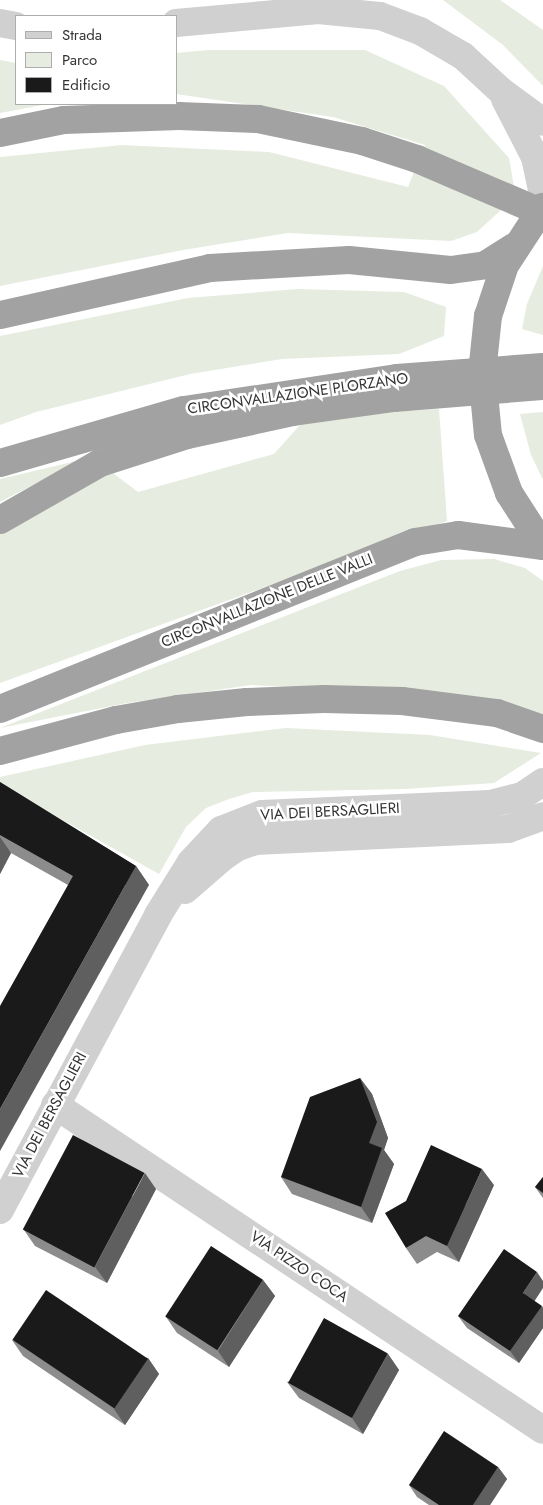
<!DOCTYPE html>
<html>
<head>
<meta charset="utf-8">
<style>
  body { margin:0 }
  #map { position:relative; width:543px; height:1505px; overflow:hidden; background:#fff; font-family:Jost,sans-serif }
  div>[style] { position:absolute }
  .green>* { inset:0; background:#e6ecdf }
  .minor>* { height:28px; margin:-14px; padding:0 14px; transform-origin:14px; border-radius:14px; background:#d0d0d0 }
  .tertiary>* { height:28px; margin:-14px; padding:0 14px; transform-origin:14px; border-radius:14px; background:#d0d0d0 }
  .trunk>* { height:28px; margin:-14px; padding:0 14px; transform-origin:14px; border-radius:14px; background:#a2a2a2 }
  .trunk-bridge>* { height:28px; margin:-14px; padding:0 14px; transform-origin:14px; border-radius:14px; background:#a2a2a2 }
  .wall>* { inset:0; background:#8c8c8c }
  .shaded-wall>* { inset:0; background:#5f5f5f }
  .building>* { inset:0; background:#1a1a1a; transform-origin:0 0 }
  span { translate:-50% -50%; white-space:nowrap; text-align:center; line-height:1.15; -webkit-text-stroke:5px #fff; paint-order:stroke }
  .street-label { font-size:15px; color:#333 }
  .legend { position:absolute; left:15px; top:15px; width:162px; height:90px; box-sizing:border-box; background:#fff; border:1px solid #adadad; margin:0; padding:6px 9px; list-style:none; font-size:15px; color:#333 }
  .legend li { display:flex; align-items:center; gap:10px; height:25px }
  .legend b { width:25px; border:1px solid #adadad }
</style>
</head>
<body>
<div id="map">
  <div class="green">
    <i style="clip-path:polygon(443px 0,500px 0,543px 30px,543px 86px,503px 45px)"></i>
    <i style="clip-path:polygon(208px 50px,365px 50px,444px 86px,509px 158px,514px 187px,502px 209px,477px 232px,451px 241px,288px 233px,183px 250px,0 286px,0 157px,122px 145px,269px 152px,408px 187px,425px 145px,333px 117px,176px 94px,176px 53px)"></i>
    <i style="clip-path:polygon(0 60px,16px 63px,16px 104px,48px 104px,0 113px)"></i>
    <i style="clip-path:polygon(543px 266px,543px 335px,522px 329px,527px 304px)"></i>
    <i style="clip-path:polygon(298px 289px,404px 292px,446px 307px,444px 336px,399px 354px,282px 359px,190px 374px,36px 412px,0 425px,0 336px,188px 298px)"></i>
    <i style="clip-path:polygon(439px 409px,447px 521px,0 683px,0 529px,109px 470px,138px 492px,274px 454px,307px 417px)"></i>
    <i style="clip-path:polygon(543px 412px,543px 480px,531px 455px,520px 414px)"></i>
    <i style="clip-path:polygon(81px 460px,0 502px,0 479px)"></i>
    <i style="clip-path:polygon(494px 559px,525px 568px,543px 581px,543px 715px,356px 690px,251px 685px,127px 703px,0 728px,400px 571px,441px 560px)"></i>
    <i style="clip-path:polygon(286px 728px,430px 735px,541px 753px,494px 783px,406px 789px,253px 792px,229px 799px,206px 808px,186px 827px,159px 874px,0 785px,0 777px,145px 745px)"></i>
  </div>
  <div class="minor">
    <i style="left:55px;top:1105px;width:586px;rotate:33.66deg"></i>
  </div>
  <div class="tertiary">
    <i style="left:0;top:23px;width:16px;rotate:11deg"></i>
    <i style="left:176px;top:23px;width:143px;rotate:-5.2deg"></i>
    <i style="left:318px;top:10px;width:62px;rotate:5.5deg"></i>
    <i style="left:380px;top:16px;width:43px;rotate:20.6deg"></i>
    <i style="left:420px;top:31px;width:50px;rotate:30.2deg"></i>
    <i style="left:463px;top:56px;width:52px;rotate:42.6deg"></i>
    <i style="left:501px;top:91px;width:52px;rotate:36.4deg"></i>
    <i style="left:505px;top:99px;width:65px;rotate:62.7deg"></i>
    <i style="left:535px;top:157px;width:33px;rotate:78deg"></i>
    <i style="left:542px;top:189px;width:20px;rotate:93deg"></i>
    <i style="left:185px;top:890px;width:50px;rotate:-41deg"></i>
    <i style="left:223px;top:857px;width:18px;rotate:-34deg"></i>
    <i style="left:238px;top:847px;width:18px;rotate:-19deg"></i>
    <i style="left:255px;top:841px;width:253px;rotate:-2.7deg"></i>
    <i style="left:508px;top:829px;width:37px;rotate:-20deg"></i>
    <i style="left:0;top:1210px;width:335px;rotate:-61.8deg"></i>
    <i style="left:158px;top:915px;width:62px;rotate:-58.1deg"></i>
    <i style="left:191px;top:862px;width:44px;rotate:-46.8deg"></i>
    <i style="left:221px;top:830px;width:44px;rotate:-21.3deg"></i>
    <i style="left:262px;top:814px;width:228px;rotate:-2.5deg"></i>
    <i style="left:490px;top:804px;width:33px;rotate:-14deg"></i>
    <i style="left:522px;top:796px;width:25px;rotate:-34deg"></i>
  </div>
  <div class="trunk">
    <i style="left:507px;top:262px;width:66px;rotate:-56.8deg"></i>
    <i style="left:0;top:315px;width:215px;rotate:-12.6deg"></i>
    <i style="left:210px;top:268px;width:139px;rotate:-3.3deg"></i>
    <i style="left:349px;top:260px;width:102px;rotate:5.6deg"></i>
    <i style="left:451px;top:270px;width:34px;rotate:-8deg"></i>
    <i style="left:485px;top:265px;width:34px;rotate:-32deg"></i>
    <i style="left:0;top:463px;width:191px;rotate:-16.1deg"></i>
    <i style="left:184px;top:410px;width:215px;rotate:-8.5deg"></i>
    <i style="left:397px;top:378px;width:146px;rotate:-4.3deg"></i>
    <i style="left:509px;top:493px;width:63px;rotate:57.3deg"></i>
    <i style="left:0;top:520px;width:115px;rotate:-29.7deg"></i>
    <i style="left:100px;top:463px;width:91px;rotate:-17.8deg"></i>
    <i style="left:187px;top:435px;width:108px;rotate:-12.2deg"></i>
    <i style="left:293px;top:412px;width:102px;rotate:-7.9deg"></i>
    <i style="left:394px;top:398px;width:149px;rotate:-4.6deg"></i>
    <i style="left:0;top:709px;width:447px;rotate:-21.9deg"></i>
    <i style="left:415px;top:542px;width:44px;rotate:-9.2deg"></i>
    <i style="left:458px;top:535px;width:86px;rotate:7.4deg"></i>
    <i style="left:0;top:751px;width:120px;rotate:-15deg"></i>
    <i style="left:116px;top:720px;width:63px;rotate:-10.1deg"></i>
    <i style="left:178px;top:709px;width:69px;rotate:-5.8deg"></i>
    <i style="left:247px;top:702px;width:77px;rotate:-2.2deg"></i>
    <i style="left:324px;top:699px;width:78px;rotate:1.5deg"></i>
    <i style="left:402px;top:701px;width:96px;rotate:7.2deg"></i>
    <i style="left:497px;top:713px;width:49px;rotate:19.2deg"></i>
  </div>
  <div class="trunk-bridge">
    <i style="left:0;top:133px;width:65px;rotate:-11.5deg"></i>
    <i style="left:64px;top:120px;width:115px;rotate:-2deg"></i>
    <i style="left:179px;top:116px;width:79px;rotate:2.2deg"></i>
    <i style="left:258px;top:119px;width:106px;rotate:11.9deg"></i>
    <i style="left:362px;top:141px;width:58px;rotate:18.1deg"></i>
    <i style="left:417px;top:159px;width:137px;rotate:23.2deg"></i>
    <i style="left:504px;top:268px;width:51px;rotate:108.4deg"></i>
    <i style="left:488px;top:316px;width:57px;rotate:96deg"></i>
    <i style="left:482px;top:373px;width:62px;rotate:84.5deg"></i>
    <i style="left:488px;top:435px;width:62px;rotate:70.1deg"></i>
  </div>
  <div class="wall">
    <i style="clip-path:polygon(0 782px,136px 866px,149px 885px,68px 885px,11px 853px,0 874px)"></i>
    <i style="clip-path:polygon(360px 1078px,372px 1094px,388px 1138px,384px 1150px,394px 1164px,372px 1223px,292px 1194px,281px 1177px)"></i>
    <i style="clip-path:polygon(543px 1177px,543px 1198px,535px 1187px)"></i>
    <i style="clip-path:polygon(494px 1185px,459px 1262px,437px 1252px,417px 1264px,406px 1248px)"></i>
    <i style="clip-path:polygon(156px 1189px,107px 1283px,35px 1246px,24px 1230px)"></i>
    <i style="clip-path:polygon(263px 1280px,275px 1296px,229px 1367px,177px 1333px,166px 1317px)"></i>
    <i style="clip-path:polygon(534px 1301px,543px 1308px,543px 1328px,519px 1363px,467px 1328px,458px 1316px)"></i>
    <i style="clip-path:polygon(12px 1340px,148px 1358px,159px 1374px,125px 1425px,23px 1356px)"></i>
    <i style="clip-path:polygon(388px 1354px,399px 1370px,363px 1434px,299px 1398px,287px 1382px)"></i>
    <i style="clip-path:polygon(498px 1467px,507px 1479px,490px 1505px,429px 1505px,417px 1497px,409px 1485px)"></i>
  </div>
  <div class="shaded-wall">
    <i style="clip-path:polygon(0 837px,11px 853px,0 874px)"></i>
    <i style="clip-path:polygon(136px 866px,149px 885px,0 1151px,0 1109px)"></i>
    <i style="clip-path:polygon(360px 1078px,372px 1094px,388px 1138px,384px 1150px,394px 1164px,372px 1223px,361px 1207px,369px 1143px)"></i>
    <i style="clip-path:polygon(482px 1169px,494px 1185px,459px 1262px,447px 1246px)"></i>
    <i style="clip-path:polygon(145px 1173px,156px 1189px,107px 1283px,95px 1267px)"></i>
    <i style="clip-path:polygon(537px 1272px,543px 1281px,543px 1288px,532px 1305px,523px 1293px)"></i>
    <i style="clip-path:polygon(263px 1280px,275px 1296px,229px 1367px,218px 1351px)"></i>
    <i style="clip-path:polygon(542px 1306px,543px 1308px,543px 1328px,519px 1363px,510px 1351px)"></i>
    <i style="clip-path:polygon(388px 1354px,399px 1370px,363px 1434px,352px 1418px)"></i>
    <i style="clip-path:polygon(148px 1358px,159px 1374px,125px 1425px,114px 1409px)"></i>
    <i style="clip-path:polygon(498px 1467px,507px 1479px,490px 1505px,473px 1505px)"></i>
  </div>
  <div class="building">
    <i style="clip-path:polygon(0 782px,136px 866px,0 1109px,0 1006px,73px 876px,0 835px)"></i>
    <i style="clip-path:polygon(360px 1078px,377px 1122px,369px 1143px,382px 1148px,361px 1207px,281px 1177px,310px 1097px)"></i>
    <i style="left:73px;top:1135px;width:81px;height:107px;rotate:28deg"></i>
    <i style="clip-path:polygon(431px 1145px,482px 1169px,447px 1246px,426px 1236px,406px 1248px,385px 1213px,406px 1201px)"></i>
    <i style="clip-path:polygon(543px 1177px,543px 1193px,535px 1187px)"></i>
    <i style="left:211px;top:1246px;width:62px;height:84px;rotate:33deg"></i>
    <i style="clip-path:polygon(504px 1249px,537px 1272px,523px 1293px,542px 1306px,510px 1351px,458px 1316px)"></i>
    <i style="left:46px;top:1290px;width:123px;height:60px;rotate:34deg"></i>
    <i style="left:324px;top:1318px;width:73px;height:74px;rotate:29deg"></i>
    <i style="clip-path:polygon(444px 1431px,498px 1467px,473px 1505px,439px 1505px,409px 1485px)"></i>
  </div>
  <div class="street-label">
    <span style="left:298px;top:394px;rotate:-8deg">CIRCONVALLAZIONE PLORZANO</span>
    <span style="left:267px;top:601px;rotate:-22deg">CIRCONVALLAZIONE DELLE VALLI</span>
    <span style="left:330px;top:812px;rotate:-3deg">VIA DEI BERSAGLIERI</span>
    <span style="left:50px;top:1115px;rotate:-62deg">VIA DEI BERSAGLIERI</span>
    <span style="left:299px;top:1267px;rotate:34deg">VIA PIZZO COCA</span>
  </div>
  <ul class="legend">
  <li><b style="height:6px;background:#d0d0d0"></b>Strada</li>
  <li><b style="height:14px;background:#e6ecdf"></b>Parco</li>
  <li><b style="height:14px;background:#1a1a1a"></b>Edificio</li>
  </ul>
</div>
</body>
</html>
